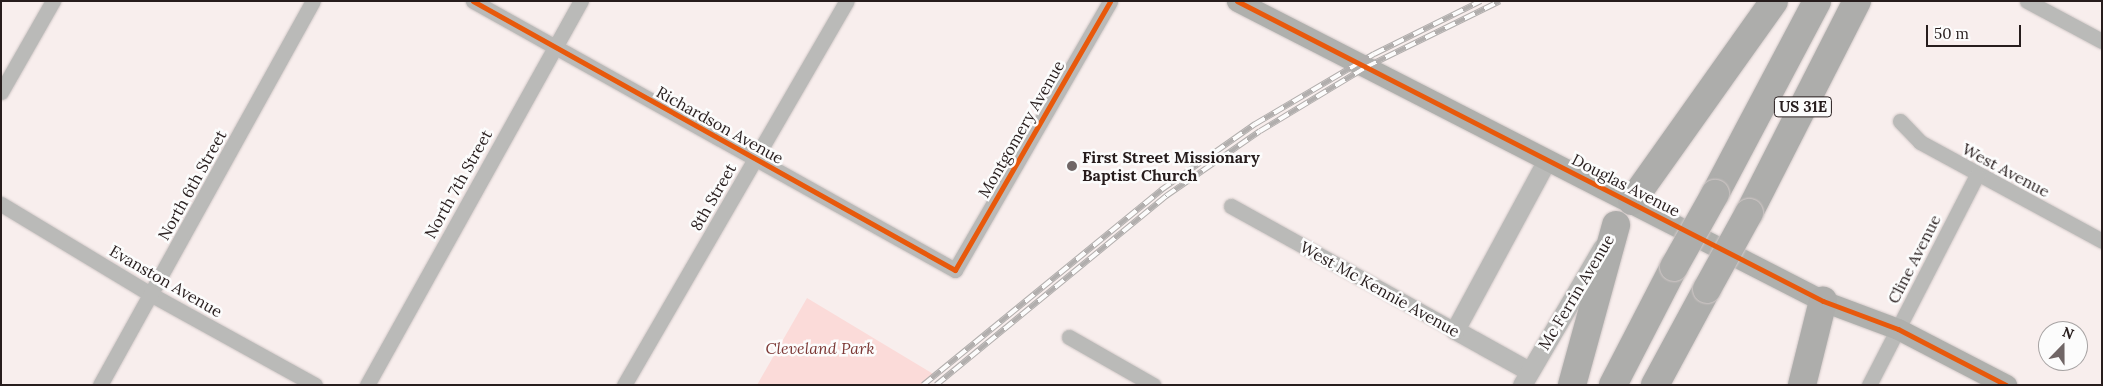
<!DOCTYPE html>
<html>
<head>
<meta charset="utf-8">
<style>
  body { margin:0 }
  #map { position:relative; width:2103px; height:386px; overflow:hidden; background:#f8eeed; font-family:Lora,serif }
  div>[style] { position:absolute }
  .green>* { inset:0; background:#fbdbd9 }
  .roads { filter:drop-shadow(0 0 1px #d2c9c8) drop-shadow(0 0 1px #d2c9c8) }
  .minor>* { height:15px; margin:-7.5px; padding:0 7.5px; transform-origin:7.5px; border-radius:7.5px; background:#babab8 }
  .tertiary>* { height:19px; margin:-9.5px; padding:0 9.5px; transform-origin:9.5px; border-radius:9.5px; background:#babab8 }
  .secondary>* { height:21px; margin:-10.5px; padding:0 10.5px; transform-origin:10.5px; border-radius:10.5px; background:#afb0ad }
  .motorway>* { height:28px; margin:-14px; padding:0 14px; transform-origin:14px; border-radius:14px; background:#adadab }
  .rail>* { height:5.5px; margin-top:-2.75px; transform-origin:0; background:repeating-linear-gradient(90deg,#fcfcfc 0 11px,#b1aead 0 22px); box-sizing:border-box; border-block:1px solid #b1aead }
  .bridges { filter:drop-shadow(0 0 1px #d2c9c8) drop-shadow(0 0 1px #d2c9c8) }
  .motorway-bridge>* { height:28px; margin:-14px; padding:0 14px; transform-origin:14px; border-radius:14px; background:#adadab }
  .cycleway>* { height:5px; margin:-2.5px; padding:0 2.5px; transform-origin:2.5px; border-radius:2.5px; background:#e8590c }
  .dots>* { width:14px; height:14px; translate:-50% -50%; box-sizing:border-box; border:2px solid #fcfcfc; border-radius:50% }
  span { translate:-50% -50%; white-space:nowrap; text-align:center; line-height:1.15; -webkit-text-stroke:5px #fcfcfc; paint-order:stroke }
  .shield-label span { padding:1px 4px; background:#fcfcfc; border:1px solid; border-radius:4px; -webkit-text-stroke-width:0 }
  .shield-label { font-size:15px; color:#271d1d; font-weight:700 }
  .street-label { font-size:16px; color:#271d1d }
  .poi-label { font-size:16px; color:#271d1d; font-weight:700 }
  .left { translate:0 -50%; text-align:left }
  .park-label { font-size:16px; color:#7d3936; font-style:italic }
  .frame { position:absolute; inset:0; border:2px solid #271d1d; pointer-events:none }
  .north { position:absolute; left:2038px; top:321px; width:50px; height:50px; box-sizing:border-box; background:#fcfcfc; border:1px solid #a7a3a3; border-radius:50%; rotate:22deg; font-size:14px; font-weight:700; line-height:20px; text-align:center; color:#271d1d }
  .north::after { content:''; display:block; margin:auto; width:18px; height:22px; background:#706666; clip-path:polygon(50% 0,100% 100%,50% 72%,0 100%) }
  .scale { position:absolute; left:1926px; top:25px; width:95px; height:22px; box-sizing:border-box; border:2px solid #271d1d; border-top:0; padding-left:6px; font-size:15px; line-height:18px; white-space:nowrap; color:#271d1d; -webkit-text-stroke:4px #fcfcfc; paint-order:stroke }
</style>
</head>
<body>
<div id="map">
  <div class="green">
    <i style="clip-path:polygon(807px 298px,930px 372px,935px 375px,924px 385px,757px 385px)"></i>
  </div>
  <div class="roads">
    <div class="minor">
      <i style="left:473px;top:1px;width:552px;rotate:29.17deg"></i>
      <i style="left:955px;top:270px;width:310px;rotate:-60deg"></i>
      <i style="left:2027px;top:1px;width:85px;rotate:28.1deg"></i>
      <i style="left:1px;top:92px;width:105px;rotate:-60.3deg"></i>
      <i style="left:1900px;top:121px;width:29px;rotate:46deg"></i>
      <i style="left:1920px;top:142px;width:207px;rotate:28.5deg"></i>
      <i style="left:1px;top:204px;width:176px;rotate:31.1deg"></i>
      <i style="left:152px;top:295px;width:186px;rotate:28.9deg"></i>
      <i style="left:1231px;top:206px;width:256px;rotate:29deg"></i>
      <i style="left:1069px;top:337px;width:97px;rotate:29.7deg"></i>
      <i style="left:100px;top:385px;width:439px;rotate:-61deg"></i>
      <i style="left:367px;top:385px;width:440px;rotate:-60.9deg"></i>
      <i style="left:624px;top:385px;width:444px;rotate:-59.9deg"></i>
      <i style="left:1869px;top:385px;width:236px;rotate:-62.8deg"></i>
    </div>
    <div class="tertiary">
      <i style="left:1529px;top:371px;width:85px;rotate:-151deg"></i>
      <i style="left:1455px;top:330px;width:193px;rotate:-61.6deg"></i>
      <i style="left:1522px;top:385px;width:159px;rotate:-59.7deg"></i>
    </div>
    <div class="secondary">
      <i style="left:1237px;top:1px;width:658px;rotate:27.11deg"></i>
      <i style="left:1823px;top:301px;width:80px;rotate:20.5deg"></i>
      <i style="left:1898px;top:329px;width:122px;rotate:27.4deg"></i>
    </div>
    <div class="motorway">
      <i style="left:1715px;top:194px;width:218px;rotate:-62.1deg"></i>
      <i style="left:1632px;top:201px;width:245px;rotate:-54.6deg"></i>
      <i style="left:1749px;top:213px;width:238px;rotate:-63deg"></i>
      <i style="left:1572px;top:385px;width:166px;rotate:-74.6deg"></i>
      <i style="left:1613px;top:385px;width:133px;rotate:-62.7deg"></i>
      <i style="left:1655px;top:385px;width:109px;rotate:-61.6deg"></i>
      <i style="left:1802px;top:385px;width:87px;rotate:-76deg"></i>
    </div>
  </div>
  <div class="rail">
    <i style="left:923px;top:385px;width:308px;rotate:-39.3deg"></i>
    <i style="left:1161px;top:190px;width:115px;rotate:-35.1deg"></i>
    <i style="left:1255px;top:124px;width:138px;rotate:-30.5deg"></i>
    <i style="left:1374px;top:54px;width:119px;rotate:-26.4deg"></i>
    <i style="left:936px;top:385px;width:298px;rotate:-39.4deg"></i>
    <i style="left:1166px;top:196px;width:114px;rotate:-34.7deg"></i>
    <i style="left:1260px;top:131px;width:124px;rotate:-31.1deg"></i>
    <i style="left:1366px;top:67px;width:149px;rotate:-26.2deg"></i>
  </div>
  <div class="bridges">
    <div class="motorway-bridge">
      <i style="left:1674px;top:267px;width:84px;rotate:-60.7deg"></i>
      <i style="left:1707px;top:289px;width:87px;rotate:-61.1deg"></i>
    </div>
  </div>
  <div class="cycleway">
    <i style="left:473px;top:1px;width:552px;rotate:29.17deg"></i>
    <i style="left:955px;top:270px;width:310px;rotate:-60deg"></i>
    <i style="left:1237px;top:1px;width:658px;rotate:27.11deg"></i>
    <i style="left:1823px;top:301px;width:80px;rotate:20.5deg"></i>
    <i style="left:1898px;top:329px;width:122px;rotate:27.4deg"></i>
  </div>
  <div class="dots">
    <i style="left:1072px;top:166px;background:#706666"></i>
  </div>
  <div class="shield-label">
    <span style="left:1803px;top:107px">US 31E</span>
  </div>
  <div class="street-label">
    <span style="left:720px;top:125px;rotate:29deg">Richardson Avenue</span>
    <span style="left:1021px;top:129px;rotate:-60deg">Montgomery Avenue</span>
    <span style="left:2006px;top:170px;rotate:28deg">West Avenue</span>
    <span style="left:458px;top:184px;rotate:-61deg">North 7th Street</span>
    <span style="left:192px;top:185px;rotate:-61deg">North 6th Street</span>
    <span style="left:1626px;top:185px;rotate:27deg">Douglas Avenue</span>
    <span style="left:713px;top:197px;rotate:-60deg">8th Street</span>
    <span style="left:1914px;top:259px;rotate:-63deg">Cline Avenue</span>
    <span style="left:166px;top:281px;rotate:30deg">Evanston Avenue</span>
    <span style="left:1380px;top:289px;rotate:29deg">West Mc Kennie Avenue</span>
    <span style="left:1576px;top:292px;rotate:-59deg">Mc Ferrin Avenue</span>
  </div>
  <div class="poi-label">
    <span class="left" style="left:1082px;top:166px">First Street Missionary<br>Baptist Church</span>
  </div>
  <div class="park-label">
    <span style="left:820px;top:348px">Cleveland Park</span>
  </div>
  <div class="frame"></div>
  <div class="north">N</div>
  <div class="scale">50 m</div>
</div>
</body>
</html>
